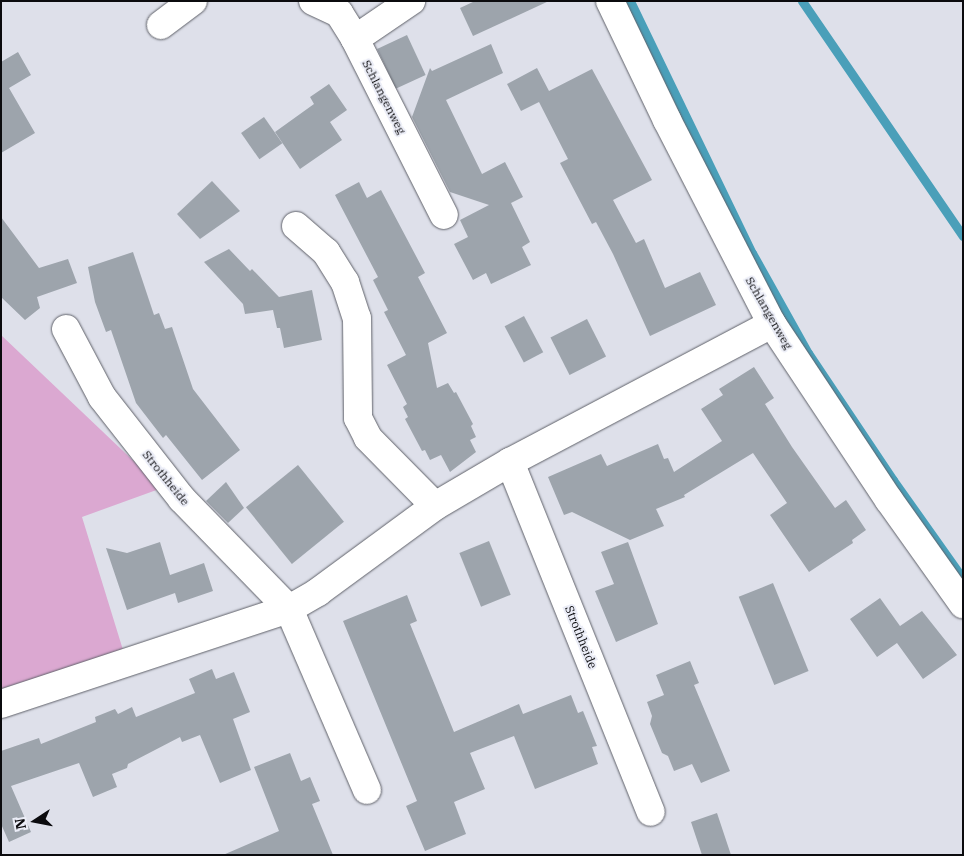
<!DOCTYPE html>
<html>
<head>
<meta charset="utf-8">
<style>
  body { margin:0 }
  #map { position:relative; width:964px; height:856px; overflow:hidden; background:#dee0ea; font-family:"IBM Plex Serif",serif }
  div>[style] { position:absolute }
  .green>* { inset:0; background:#dba8d1 }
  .stream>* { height:9px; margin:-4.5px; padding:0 4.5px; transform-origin:4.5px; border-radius:4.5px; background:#4a9fb9 }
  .building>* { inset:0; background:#9da4ac; transform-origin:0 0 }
  .roads { filter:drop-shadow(0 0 1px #5f6169) drop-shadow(0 0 1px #5f6169) }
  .minor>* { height:28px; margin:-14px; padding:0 14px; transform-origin:14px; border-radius:14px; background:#fff }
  span { translate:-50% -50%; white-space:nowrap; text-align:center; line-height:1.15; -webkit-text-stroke:4px #ebedf7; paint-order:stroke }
  .street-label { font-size:12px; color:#0b0b0e }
  .frame { position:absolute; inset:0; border:2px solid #0b0b0e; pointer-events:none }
  .north { position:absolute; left:10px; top:796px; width:50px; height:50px; -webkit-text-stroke:4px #ebedf7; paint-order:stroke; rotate:259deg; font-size:14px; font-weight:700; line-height:20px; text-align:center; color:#0b0b0e }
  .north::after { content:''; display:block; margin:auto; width:18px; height:22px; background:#0b0b0e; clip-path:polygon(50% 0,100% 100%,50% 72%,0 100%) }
</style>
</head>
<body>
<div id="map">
  <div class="green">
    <i style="clip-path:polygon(1px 335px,162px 488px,82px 517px,123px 650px,1px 689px)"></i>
  </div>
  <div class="stream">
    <i style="left:630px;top:1px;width:280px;rotate:64.2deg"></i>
    <i style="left:752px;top:253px;width:115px;rotate:60.8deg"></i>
    <i style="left:808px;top:353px;width:153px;rotate:56.2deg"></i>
    <i style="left:893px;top:480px;width:121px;rotate:54.7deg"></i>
    <i style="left:802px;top:1px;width:285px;rotate:55.6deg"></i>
  </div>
  <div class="building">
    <i style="clip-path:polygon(475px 1px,549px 1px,473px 36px,460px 8px)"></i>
    <i style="left:407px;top:35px;width:44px;height:33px;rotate:65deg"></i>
    <i style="clip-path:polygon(491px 44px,503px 73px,446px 100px,482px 174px,505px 162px,523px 197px,511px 203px,530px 242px,522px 247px,531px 265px,491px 284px,486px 273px,473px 280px,454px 244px,468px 237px,460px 220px,489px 205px,450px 192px,412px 117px,430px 68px,432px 71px)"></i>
    <i style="clip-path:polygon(18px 52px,31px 75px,9px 88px,35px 133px,1px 153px,1px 62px)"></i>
    <i style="clip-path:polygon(537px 68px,549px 91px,592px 69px,652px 180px,613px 200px,636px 243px,644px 239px,665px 288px,700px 272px,716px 305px,650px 336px,613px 254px,596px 222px,592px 224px,560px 163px,568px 159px,539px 102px,521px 111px,507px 84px)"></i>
    <i style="clip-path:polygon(329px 84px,347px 110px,330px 122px,342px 140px,300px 169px,275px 132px,314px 104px,310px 97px)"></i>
    <i style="left:264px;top:117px;width:32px;height:28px;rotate:55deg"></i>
    <i style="clip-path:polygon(212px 181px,240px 211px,200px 239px,177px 214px)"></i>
    <i style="clip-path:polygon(359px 182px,367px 198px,381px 190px,425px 273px,418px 277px,447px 333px,428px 343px,437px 388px,448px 383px,454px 393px,456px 392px,473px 424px,471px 426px,476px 437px,470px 440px,476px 452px,450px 472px,441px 455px,430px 460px,425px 450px,422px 451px,405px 419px,408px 417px,403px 407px,407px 404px,387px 365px,406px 355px,384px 312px,388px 310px,373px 280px,378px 277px,335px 195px)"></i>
    <i style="clip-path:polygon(1px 217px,39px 268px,68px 259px,77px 283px,37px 297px,40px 308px,25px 320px,1px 297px)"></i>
    <i style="clip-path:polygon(229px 249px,250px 271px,252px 269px,279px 297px,312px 290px,322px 340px,284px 348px,280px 328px,277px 328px,273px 310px,245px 314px,243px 304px,204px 262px)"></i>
    <i style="clip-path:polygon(133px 252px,154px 315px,159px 313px,165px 329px,172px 327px,193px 389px,240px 450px,202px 480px,166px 435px,163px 438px,136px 403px,111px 330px,106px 332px,95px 302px,88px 267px)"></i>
    <i style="left:524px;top:316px;width:41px;height:22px;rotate:62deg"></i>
    <i style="left:587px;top:319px;width:42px;height:41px;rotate:63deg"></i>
    <i style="clip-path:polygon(754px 367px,774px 398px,765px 404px,792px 447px,835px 508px,846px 500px,866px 530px,852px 540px,853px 543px,809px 572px,770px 515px,787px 503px,753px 453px,684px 495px,685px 497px,656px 509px,664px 526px,630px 540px,572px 512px,564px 515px,548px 477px,601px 454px,607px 466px,658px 444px,664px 459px,668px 458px,674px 472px,722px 441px,701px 409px,723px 395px,719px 389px)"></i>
    <i style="left:298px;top:465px;width:73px;height:67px;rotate:51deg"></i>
    <i style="clip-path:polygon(226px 482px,244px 508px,228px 523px,206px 501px)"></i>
    <i style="left:489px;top:541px;width:58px;height:32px;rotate:68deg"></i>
    <i style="clip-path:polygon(160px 542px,170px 575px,204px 563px,213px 591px,178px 603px,175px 593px,127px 610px,106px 548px,127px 553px)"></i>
    <i style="clip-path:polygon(628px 542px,658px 624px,616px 642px,595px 591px,614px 584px,601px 552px)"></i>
    <i style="left:773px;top:583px;width:95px;height:37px;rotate:68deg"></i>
    <i style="clip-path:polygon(407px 595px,417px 621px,410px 624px,454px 732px,519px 704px,523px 714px,571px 695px,578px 713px,583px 711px,597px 746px,592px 747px,598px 764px,535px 789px,514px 736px,470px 753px,485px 789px,454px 802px,466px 834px,425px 851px,406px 806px,417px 801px,343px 621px)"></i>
    <i style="clip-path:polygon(880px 598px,900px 626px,922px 611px,957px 655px,923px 679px,897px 643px,877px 657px,850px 619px)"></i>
    <i style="clip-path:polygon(690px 661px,699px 683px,694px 685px,730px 771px,701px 783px,692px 764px,674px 771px,668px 756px,662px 753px,650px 724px,652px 716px,647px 702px,664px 695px,656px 675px)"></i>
    <i style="clip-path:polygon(212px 669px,216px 679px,234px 672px,250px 712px,233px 719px,251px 770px,220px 783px,200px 735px,182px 742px,180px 737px,128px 764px,127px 768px,112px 774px,117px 787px,93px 797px,79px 763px,11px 786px,31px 832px,9px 842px,1px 824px,1px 751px,39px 738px,41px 744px,96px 722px,95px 717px,115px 709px,118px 714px,132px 707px,136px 717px,195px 693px,189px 679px)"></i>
    <i style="clip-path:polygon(290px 753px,301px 781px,310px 777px,320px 801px,312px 804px,333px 855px,223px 855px,279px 831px,254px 767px)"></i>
    <i style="clip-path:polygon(717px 813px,731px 855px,702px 855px,691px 822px)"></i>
  </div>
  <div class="roads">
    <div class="minor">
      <i style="left:313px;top:1px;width:29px;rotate:25deg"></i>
      <i style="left:339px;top:13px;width:31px;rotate:58deg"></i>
      <i style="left:355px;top:39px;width:197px;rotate:63.2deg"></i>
      <i style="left:610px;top:1px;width:132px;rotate:64.4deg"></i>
      <i style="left:667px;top:120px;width:229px;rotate:62.8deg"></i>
      <i style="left:772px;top:324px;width:211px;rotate:56.4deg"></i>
      <i style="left:889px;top:500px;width:128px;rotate:54.6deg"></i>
      <i style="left:161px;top:25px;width:40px;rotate:-37deg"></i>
      <i style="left:355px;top:39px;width:68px;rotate:-34.2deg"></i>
      <i style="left:296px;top:226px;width:40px;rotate:41deg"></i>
      <i style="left:326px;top:252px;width:36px;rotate:58deg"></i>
      <i style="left:345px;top:282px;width:38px;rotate:72deg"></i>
      <i style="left:357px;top:318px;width:100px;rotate:89.4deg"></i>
      <i style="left:358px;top:418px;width:22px;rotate:63deg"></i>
      <i style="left:368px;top:438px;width:95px;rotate:45.4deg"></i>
      <i style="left:66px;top:329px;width:77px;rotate:62.1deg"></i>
      <i style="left:102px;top:397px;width:130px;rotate:51.9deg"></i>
      <i style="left:182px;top:499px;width:153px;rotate:45.8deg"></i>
      <i style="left:289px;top:609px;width:197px;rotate:66.7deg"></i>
      <i style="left:510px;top:462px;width:377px;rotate:68.1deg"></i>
      <i style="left:1px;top:704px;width:303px;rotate:-18.3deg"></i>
      <i style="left:289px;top:609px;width:34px;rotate:-30deg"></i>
      <i style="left:318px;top:592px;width:145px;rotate:-36.3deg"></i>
      <i style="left:435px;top:506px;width:87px;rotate:-30.4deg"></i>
      <i style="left:510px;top:462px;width:296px;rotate:-27.8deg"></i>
    </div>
  </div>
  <div class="street-label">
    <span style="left:384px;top:97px;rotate:63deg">Schlangenweg</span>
    <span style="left:769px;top:313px;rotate:60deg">Schlangenweg</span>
    <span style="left:166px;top:478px;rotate:51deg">Strothheide</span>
    <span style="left:581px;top:637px;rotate:68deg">Strothheide</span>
  </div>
  <div class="frame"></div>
  <div class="north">N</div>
</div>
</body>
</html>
